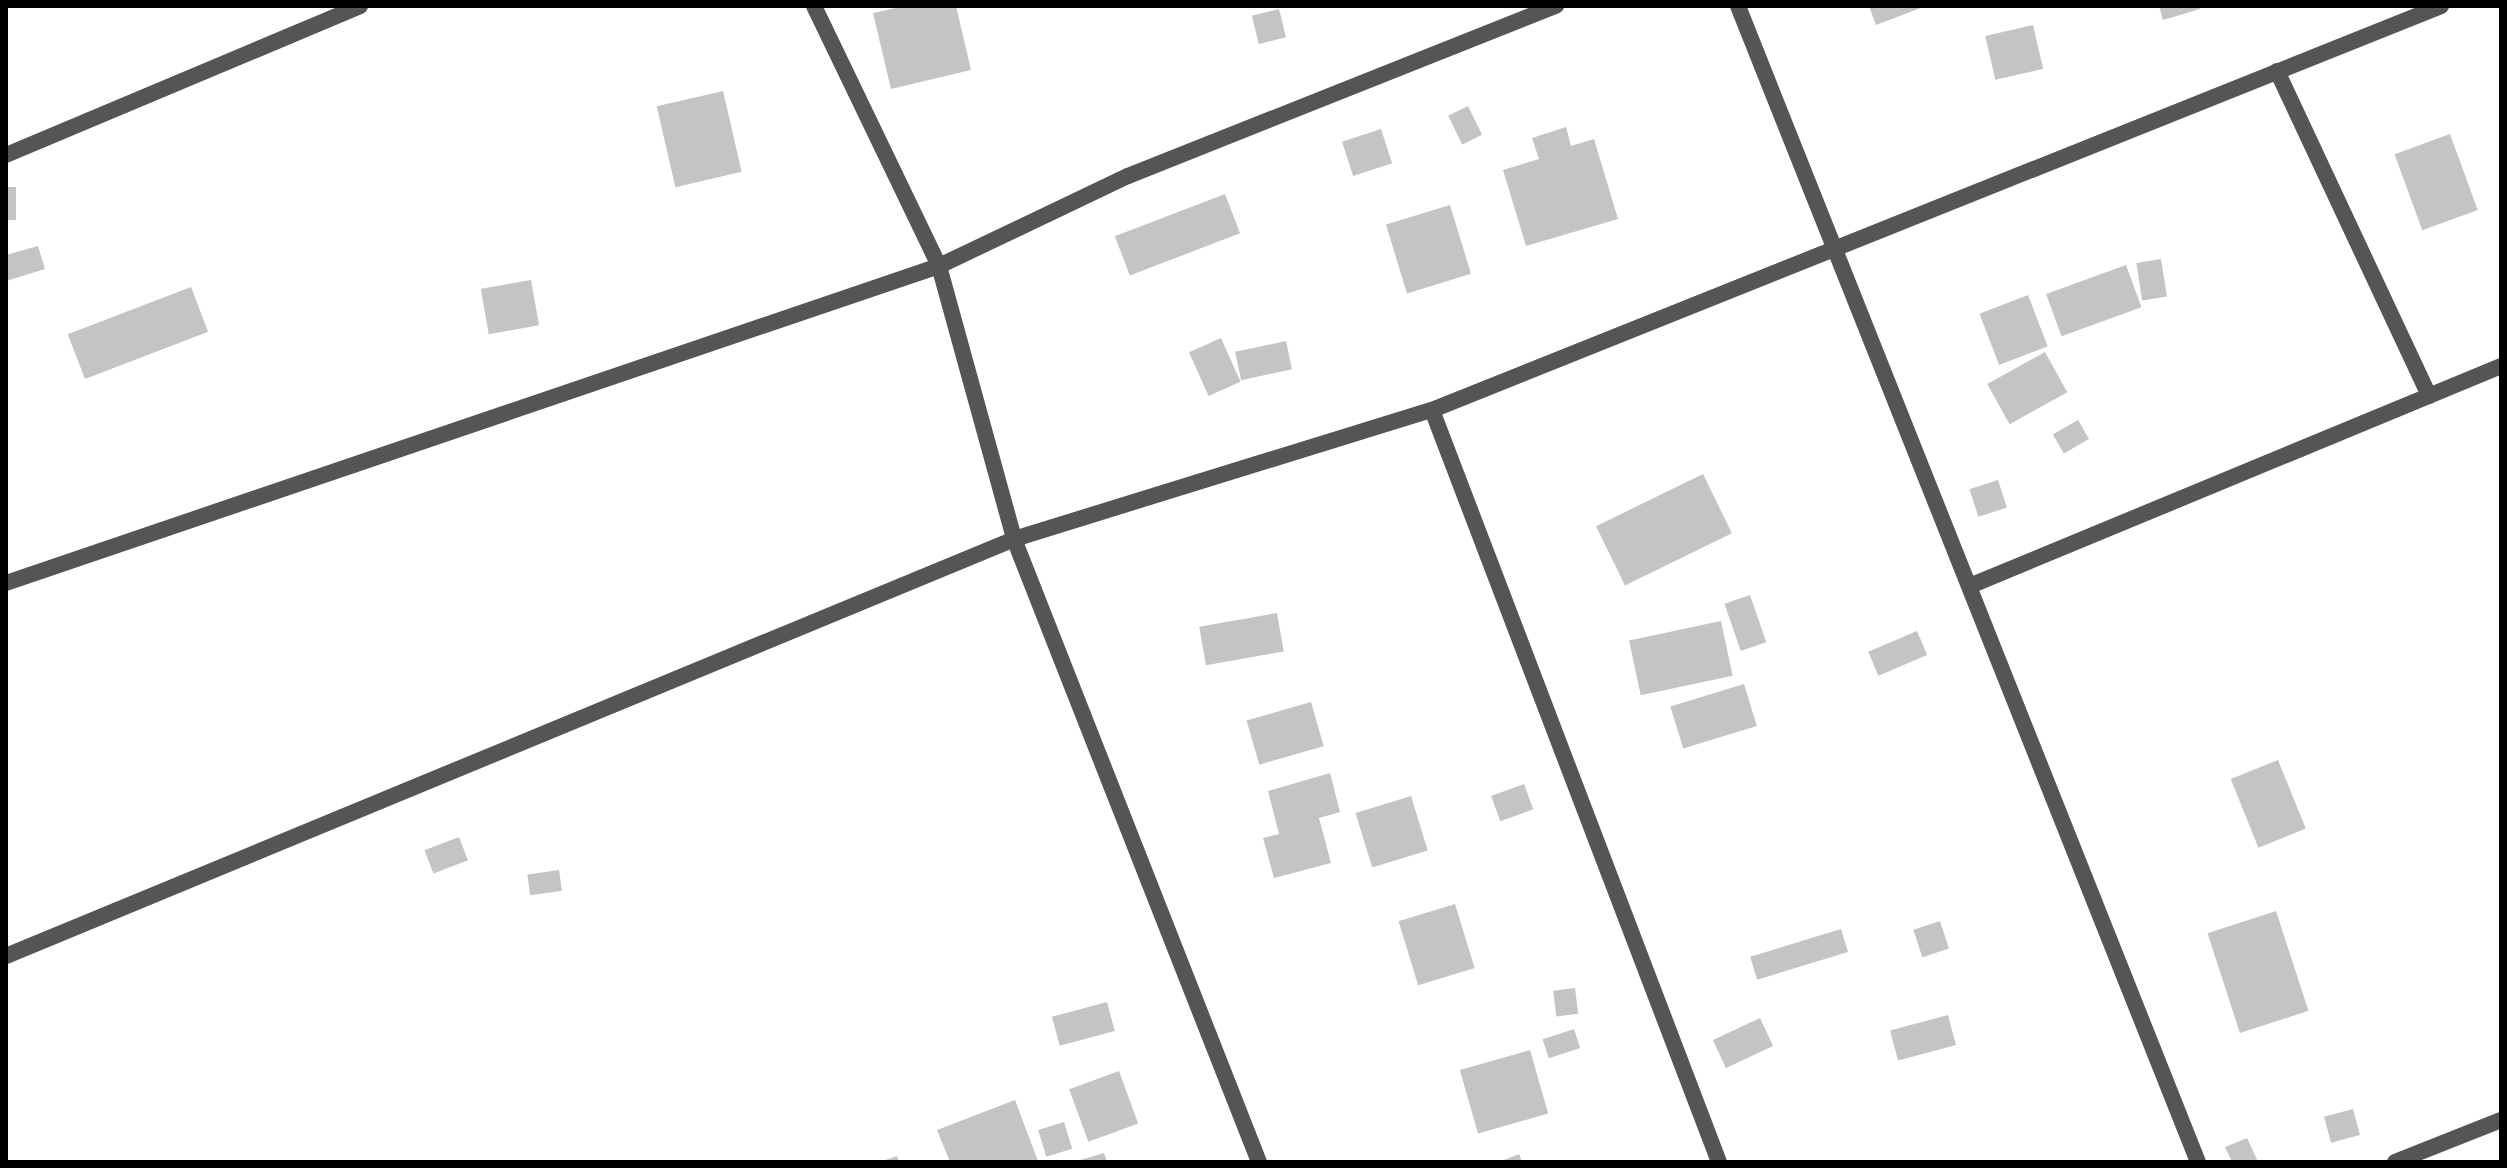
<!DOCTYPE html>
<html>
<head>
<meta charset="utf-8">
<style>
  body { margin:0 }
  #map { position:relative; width:2507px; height:1168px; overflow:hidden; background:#fff; font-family:"Golos Text",sans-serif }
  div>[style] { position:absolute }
  .building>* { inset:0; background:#c4c4c4; transform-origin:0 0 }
  .minor>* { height:16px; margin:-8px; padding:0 8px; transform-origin:8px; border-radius:8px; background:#555 }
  span { translate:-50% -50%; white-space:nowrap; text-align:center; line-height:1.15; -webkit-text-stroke:6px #fff; paint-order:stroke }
  .frame { position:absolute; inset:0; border:8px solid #000; pointer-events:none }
</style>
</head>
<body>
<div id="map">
  <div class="building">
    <i style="clip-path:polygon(905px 6px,956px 6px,971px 70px,891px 89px,873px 13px)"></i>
    <i style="clip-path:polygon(1869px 6px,1926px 6px,1876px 25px)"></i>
    <i style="clip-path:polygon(2159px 6px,2199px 6px,2200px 9px,2163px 20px)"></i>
    <i style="left:1279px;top:9px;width:29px;height:28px;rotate:76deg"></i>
    <i style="left:2033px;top:25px;width:45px;height:49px;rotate:77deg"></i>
    <i style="left:723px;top:91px;width:83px;height:68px;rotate:77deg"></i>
    <i style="left:1468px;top:106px;width:32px;height:22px;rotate:64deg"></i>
    <i style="clip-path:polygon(1566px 127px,1571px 146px,1594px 139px,1618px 219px,1526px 246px,1503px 170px,1539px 159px,1532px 138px)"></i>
    <i style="left:1381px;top:129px;width:36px;height:41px;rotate:72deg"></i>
    <i style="left:2450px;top:134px;width:81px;height:59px;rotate:70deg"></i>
    <i style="left:6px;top:187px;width:10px;height:33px"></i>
    <i style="left:1225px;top:194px;width:42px;height:118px;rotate:69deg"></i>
    <i style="left:1450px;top:205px;width:72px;height:67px;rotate:73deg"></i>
    <i style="clip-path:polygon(38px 246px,45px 269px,6px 281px,6px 255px)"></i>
    <i style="left:2161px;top:259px;width:38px;height:25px;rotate:81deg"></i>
    <i style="left:2126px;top:265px;width:45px;height:85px;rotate:70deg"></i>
    <i style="left:531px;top:280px;width:46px;height:51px;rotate:80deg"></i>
    <i style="left:191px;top:287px;width:48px;height:132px;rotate:69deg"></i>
    <i style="left:2028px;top:295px;width:55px;height:52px;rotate:69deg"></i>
    <i style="left:1221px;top:338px;width:48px;height:35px;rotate:66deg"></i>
    <i style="left:1286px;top:341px;width:29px;height:52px;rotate:78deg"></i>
    <i style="left:2045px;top:352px;width:46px;height:66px;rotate:61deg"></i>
    <i style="left:2078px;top:420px;width:22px;height:29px;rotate:60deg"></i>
    <i style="left:1703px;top:474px;width:66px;height:119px;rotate:64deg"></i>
    <i style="left:1998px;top:480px;width:29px;height:30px;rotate:72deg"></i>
    <i style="left:1750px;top:595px;width:50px;height:27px;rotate:71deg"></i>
    <i style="left:1277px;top:613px;width:39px;height:79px;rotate:80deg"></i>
    <i style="left:1721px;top:621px;width:56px;height:94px;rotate:78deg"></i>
    <i style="left:1917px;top:631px;width:26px;height:53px;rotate:67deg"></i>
    <i style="left:1744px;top:684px;width:44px;height:77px;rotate:73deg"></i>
    <i style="left:1311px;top:702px;width:46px;height:67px;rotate:74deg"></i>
    <i style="left:2278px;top:760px;width:74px;height:51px;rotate:68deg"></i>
    <i style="clip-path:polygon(1330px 773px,1340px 812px,1319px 818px,1331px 863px,1274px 878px,1263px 838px,1279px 834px,1268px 791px)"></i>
    <i style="left:1524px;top:784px;width:27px;height:35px;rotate:70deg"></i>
    <i style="left:1411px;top:796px;width:57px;height:58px;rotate:73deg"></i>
    <i style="left:459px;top:837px;width:25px;height:37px;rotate:69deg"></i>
    <i style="left:559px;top:870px;width:21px;height:32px;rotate:82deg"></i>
    <i style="left:1455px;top:904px;width:67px;height:59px;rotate:73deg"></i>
    <i style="left:2276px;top:911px;width:105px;height:72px;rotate:72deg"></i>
    <i style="left:1940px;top:921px;width:29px;height:28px;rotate:72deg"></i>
    <i style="left:1841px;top:929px;width:24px;height:95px;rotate:73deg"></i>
    <i style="left:1575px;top:988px;width:26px;height:22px;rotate:83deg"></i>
    <i style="left:1107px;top:1002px;width:30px;height:57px;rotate:75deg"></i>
    <i style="left:1948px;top:1015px;width:31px;height:60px;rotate:75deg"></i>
    <i style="left:1760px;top:1018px;width:31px;height:52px;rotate:65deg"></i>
    <i style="left:1574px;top:1029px;width:20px;height:33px;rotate:72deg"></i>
    <i style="left:1530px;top:1050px;width:66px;height:73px;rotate:74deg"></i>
    <i style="left:1119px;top:1071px;width:56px;height:53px;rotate:70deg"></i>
    <i style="clip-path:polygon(1015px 1100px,1038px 1161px,950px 1162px,937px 1130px)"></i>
    <i style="left:2353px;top:1109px;width:27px;height:30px;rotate:75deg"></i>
    <i style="left:1064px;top:1122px;width:28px;height:27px;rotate:73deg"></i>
    <i style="clip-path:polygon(2247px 1138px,2258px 1162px,2232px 1162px,2225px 1147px)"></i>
    <i style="clip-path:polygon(1104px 1153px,1107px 1162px,1077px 1162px,1077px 1161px)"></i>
    <i style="clip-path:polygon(1519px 1154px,1522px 1162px,1499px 1162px)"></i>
    <i style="clip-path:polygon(897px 1156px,899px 1162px,880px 1162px)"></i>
  </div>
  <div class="minor">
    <i style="left:814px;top:6px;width:288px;rotate:64.3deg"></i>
    <i style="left:939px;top:266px;width:283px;rotate:74.6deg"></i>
    <i style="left:1014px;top:539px;width:437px;rotate:-17.2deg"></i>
    <i style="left:1432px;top:410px;width:1087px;rotate:-21.82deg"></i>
    <i style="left:1738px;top:6px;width:1244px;rotate:68.3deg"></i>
    <i style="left:2277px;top:71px;width:359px;rotate:64.9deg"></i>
    <i style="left:6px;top:155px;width:384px;rotate:-22.8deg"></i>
    <i style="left:1432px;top:410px;width:805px;rotate:69.11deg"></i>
    <i style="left:6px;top:583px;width:985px;rotate:-18.77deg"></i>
    <i style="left:939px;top:266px;width:209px;rotate:-25.5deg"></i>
    <i style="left:1128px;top:176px;width:461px;rotate:-21.7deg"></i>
    <i style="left:1972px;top:585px;width:573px;rotate:-22.49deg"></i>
    <i style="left:6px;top:956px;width:1091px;rotate:-22.47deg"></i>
    <i style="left:1014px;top:539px;width:669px;rotate:68.53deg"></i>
    <i style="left:2395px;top:1162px;width:114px;rotate:-21.6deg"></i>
  </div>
  <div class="frame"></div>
</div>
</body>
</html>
